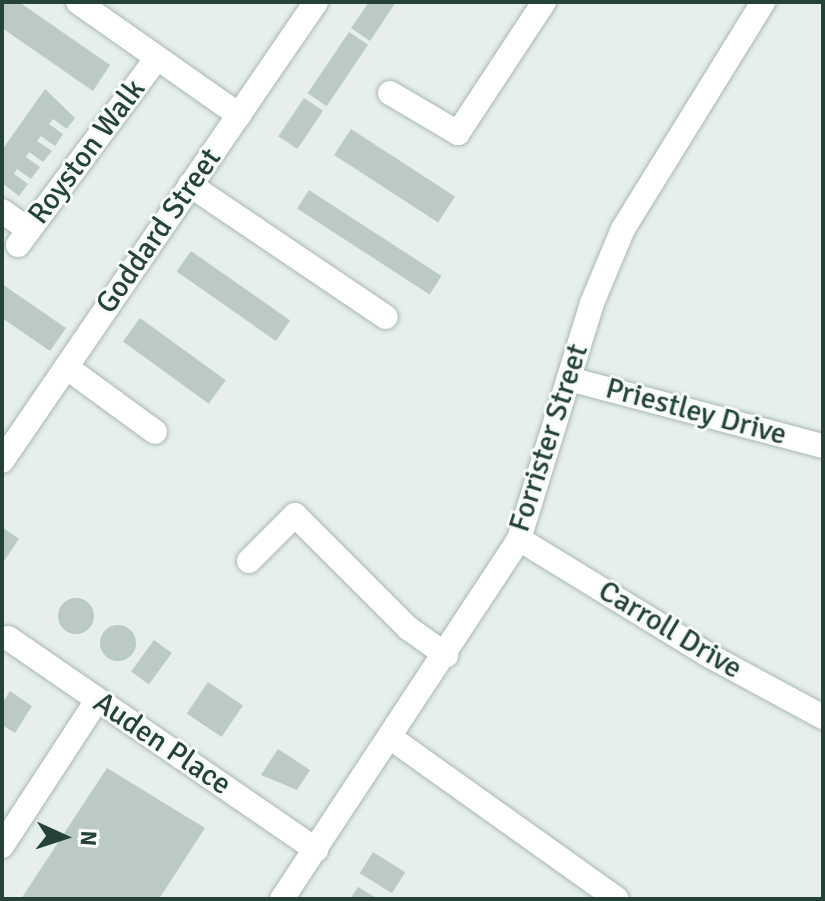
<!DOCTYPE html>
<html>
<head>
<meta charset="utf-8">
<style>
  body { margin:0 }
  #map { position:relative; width:825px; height:901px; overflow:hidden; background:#e6efeb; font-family:Signika,sans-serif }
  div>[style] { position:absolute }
  .building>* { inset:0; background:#bbcac4; transform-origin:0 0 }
  .round { border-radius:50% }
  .roads { filter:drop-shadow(0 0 2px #a8b8b2) drop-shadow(0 0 2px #a8b8b2) }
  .street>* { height:24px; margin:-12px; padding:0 12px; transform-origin:12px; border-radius:12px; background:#fff }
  span { translate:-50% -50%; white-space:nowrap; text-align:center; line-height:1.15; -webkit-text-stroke:6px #f7fbf9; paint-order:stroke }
  .street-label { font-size:30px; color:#24423a }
  .frame { position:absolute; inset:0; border:4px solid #24423a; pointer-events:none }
  .north { position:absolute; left:24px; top:797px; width:80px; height:80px; -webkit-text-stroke:6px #f7fbf9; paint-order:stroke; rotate:93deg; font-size:22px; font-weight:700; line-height:32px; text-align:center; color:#24423a }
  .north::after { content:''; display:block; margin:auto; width:28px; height:36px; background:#24423a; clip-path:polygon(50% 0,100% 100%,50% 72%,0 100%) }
</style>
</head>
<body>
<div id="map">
  <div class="building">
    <i style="clip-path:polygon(2px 2px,19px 2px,110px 65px,93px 91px,2px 28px)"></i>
    <i style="clip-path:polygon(369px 2px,396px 2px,370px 41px,351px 28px)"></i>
    <i style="left:349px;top:32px;width:23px;height:74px;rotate:34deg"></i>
    <i style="clip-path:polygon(45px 89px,75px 118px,67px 129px,53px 119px,49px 124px,63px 134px,55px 146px,41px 136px,37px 141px,52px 151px,43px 162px,29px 152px,26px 157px,40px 167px,31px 179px,17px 169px,14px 174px,28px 184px,19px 196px,2px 183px,2px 150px)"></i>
    <i style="left:304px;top:98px;width:23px;height:46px;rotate:34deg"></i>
    <i style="left:351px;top:129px;width:124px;height:31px;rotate:33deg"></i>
    <i style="left:309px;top:190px;width:158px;height:22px;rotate:33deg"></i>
    <i style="left:191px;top:251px;width:121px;height:25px;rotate:35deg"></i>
    <i style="clip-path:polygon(2px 284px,66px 328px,50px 351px,2px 318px)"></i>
    <i style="left:140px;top:318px;width:106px;height:29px;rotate:36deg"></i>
    <i style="clip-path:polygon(2px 527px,19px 539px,2px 564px)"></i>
    <i class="round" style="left:58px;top:598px;width:36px;height:36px"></i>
    <i class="round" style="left:100px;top:625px;width:36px;height:36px"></i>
    <i style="left:154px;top:640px;width:22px;height:39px;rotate:36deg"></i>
    <i style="left:208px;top:682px;width:42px;height:38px;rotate:34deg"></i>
    <i style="clip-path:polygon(10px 691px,32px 706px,15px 733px,2px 725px,2px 704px)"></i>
    <i style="clip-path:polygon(278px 749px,310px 770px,297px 790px,261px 775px)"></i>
    <i style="clip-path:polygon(107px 768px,205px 828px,159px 899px,21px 899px)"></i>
    <i style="left:373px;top:852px;width:38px;height:25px;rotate:32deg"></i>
    <i style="clip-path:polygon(358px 887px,378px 899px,350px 899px)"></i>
  </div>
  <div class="roads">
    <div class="street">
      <i style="left:78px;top:2px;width:197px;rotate:35.1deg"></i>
      <i style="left:390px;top:93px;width:79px;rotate:30.5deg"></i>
      <i style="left:458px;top:133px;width:157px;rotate:-56.7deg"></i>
      <i style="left:190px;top:185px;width:236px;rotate:34deg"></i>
      <i style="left:2px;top:211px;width:32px;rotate:35deg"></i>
      <i style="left:18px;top:245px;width:232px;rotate:-53.4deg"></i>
      <i style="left:66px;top:367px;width:110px;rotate:36.1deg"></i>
      <i style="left:569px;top:379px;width:263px;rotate:14.8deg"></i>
      <i style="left:2px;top:461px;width:556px;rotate:-55.62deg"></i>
      <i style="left:519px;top:539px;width:224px;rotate:31.5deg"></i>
      <i style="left:710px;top:656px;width:128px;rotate:28.4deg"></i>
      <i style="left:249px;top:561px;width:65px;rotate:-45deg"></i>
      <i style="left:295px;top:515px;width:160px;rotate:45deg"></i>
      <i style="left:408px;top:628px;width:47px;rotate:35.4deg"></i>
      <i style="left:8px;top:638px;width:374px;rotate:34.5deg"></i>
      <i style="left:391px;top:738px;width:277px;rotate:35.5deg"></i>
      <i style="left:2px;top:846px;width:174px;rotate:-56.9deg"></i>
      <i style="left:282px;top:899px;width:431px;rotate:-56.6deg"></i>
      <i style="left:519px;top:539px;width:247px;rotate:-72.8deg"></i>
      <i style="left:592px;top:303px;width:80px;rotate:-67.3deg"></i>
      <i style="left:623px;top:229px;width:267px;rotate:-58.3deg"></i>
    </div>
  </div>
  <div class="street-label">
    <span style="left:87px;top:152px;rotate:-53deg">Royston Walk</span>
    <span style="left:159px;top:231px;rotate:-55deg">Goddard Street</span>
    <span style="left:696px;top:412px;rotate:15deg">Priestley Drive</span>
    <span style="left:549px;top:438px;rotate:-72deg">Forrister Street</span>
    <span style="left:670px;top:630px;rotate:31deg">Carroll Drive</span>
    <span style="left:162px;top:744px;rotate:34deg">Auden Place</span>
  </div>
  <div class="frame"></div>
  <div class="north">N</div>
</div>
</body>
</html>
